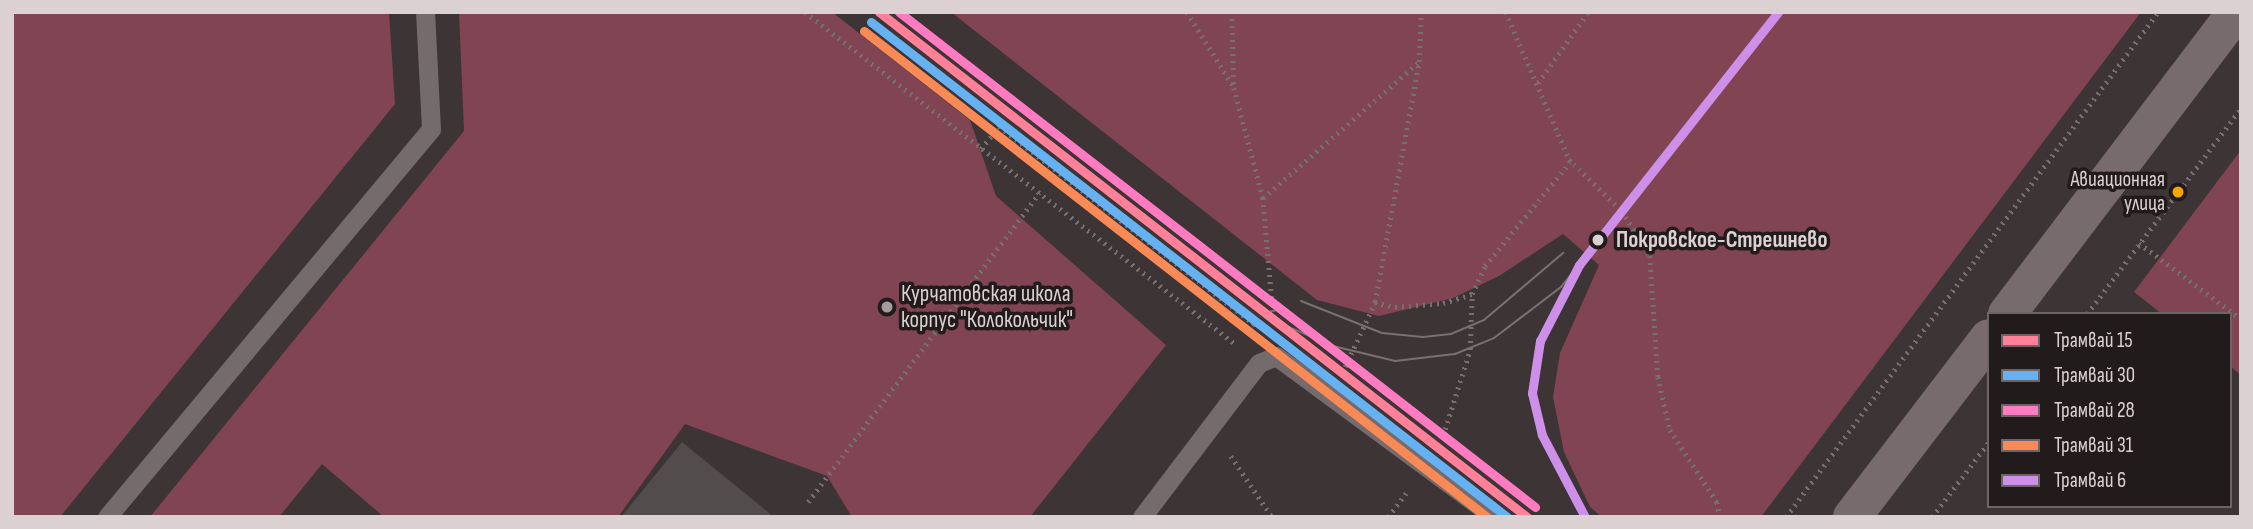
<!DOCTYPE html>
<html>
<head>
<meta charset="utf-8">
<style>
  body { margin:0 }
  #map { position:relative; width:2253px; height:529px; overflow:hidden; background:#3c3435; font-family:"Sofia Sans Condensed",sans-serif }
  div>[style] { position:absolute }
  .forest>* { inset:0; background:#804452 }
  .building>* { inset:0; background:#524c4d }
  .path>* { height:4.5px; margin-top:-2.25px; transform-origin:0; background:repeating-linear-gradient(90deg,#776f70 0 2px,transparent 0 7px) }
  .lane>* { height:19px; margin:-9.5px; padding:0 9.5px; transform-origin:9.5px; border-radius:9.5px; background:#756a6c }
  .secondary>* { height:38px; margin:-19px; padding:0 19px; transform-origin:19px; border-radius:19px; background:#786b6d }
  .tram>* { height:2px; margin:-1px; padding:0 1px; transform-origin:1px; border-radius:1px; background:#787071 }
  .tram-1>* { height:9px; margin:-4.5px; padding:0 4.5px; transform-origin:4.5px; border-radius:4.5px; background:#ff8098 }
  .tram-2>* { height:9px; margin:-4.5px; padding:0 4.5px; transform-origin:4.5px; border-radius:4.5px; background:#66b1f2 }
  .tram-3>* { height:9px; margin:-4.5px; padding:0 4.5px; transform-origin:4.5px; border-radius:4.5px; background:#fe7ac1 }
  .tram-4>* { height:9px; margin:-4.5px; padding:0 4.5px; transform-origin:4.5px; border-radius:4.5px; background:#f98a56 }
  .tram-5>* { height:9px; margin:-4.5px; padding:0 4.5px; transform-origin:4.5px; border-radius:4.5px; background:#ce8fe9 }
  .dots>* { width:19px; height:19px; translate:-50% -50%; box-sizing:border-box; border:4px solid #221b1c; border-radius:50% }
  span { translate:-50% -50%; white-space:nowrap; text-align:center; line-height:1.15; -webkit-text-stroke:7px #221b1c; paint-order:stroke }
  .bus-label { font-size:21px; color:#dbd1d2 }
  .right { translate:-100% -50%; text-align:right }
  .stop-label { font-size:23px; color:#dbd1d2; font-weight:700 }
  .left { translate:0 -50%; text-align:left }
  .poi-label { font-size:23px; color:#dbd1d2 }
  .frame { position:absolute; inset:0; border:14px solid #dbd1d2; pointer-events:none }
  .legend { position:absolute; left:1987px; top:312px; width:245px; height:196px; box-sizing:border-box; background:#221b1c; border:2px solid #6c6465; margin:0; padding:9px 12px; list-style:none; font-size:21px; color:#dbd1d2 }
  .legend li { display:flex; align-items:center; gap:14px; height:35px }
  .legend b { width:35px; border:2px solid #6c6465 }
</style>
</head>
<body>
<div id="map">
  <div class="forest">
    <i style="clip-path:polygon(12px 12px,389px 12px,395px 104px,60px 517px,12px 517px)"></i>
    <i style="clip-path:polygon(459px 12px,832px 12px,970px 120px,996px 196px,1166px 345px,1030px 517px,852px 517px,827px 476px,685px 424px,618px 517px,384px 517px,322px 464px,279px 517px,150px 517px,464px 131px)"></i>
    <i style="clip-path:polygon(951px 12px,2141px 12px,1761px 517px,1602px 517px,1590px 507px,1564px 452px,1553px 397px,1560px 353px,1599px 265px,1563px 234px,1499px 276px,1453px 298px,1379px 316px,1317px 300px)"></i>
    <i style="clip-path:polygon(2241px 150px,2241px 375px,2230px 366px,2230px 314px,2162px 314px,2134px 292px)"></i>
  </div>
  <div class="building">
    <i style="clip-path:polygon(682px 442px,774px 517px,621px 517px)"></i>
  </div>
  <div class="path">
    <i style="left:805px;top:12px;width:542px;rotate:37.65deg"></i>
    <i style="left:1187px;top:12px;width:87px;rotate:58.1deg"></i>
    <i style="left:1232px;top:12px;width:76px;rotate:88.5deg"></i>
    <i style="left:1234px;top:88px;width:114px;rotate:75.2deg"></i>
    <i style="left:1263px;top:198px;width:125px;rotate:85deg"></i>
    <i style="left:1538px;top:83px;width:87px;rotate:-54.8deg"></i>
    <i style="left:981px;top:149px;width:29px;rotate:-52deg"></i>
    <i style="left:999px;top:126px;width:323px;rotate:37.8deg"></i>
    <i style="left:1254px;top:324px;width:6px;rotate:135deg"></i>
    <i style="left:1569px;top:159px;width:74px;rotate:44.5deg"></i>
    <i style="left:1622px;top:211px;width:53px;rotate:58.1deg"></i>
    <i style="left:1650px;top:256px;width:121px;rotate:86.2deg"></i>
    <i style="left:1658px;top:377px;width:54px;rotate:77.2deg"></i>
    <i style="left:1670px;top:430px;width:86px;rotate:56.9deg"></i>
    <i style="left:1717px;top:502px;width:15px;rotate:79deg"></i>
    <i style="left:1263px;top:198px;width:206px;rotate:-41.1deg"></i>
    <i style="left:2139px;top:243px;width:127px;rotate:36.7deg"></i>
    <i style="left:1375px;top:302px;width:244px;rotate:-79.6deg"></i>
    <i style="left:1419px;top:62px;width:50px;rotate:-87.7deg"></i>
    <i style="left:2087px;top:314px;width:257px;rotate:-53.2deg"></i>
    <i style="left:1345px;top:367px;width:72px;rotate:-65.2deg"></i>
    <i style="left:1375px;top:302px;width:21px;rotate:14deg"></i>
    <i style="left:1395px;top:307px;width:48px;rotate:-4.8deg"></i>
    <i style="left:1443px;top:303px;width:30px;rotate:-17deg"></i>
    <i style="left:1443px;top:436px;width:90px;rotate:-72.6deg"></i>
    <i style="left:1470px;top:350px;width:56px;rotate:-88deg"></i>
    <i style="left:1472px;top:294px;width:31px;rotate:-65deg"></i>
    <i style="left:1485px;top:266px;width:134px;rotate:-50.7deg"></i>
    <i style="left:1570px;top:162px;width:163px;rotate:-113.4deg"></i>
    <i style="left:1231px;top:456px;width:73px;rotate:56.1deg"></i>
    <i style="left:808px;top:502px;width:386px;rotate:-53.2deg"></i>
    <i style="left:1388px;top:517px;width:30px;rotate:-53deg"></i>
    <i style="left:1786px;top:517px;width:627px;rotate:-53.62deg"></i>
    <i style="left:1932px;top:517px;width:94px;rotate:-52.8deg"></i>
  </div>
  <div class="lane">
    <i style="left:107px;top:517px;width:505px;rotate:-50.14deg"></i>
    <i style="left:431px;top:129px;width:117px;rotate:-92.9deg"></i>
    <i style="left:1142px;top:517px;width:193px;rotate:-52.8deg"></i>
    <i style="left:1259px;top:363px;width:18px;rotate:-22deg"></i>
    <i style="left:1276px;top:356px;width:271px;rotate:36.4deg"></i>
  </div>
  <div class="secondary">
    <i style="left:2007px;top:314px;width:379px;rotate:-52.8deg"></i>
    <i style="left:1852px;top:517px;width:225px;rotate:-52.6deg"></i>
  </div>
  <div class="tram">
    <i style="left:1301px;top:301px;width:87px;rotate:21.6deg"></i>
    <i style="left:1382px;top:333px;width:41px;rotate:5.6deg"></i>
    <i style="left:1423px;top:337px;width:28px;rotate:-6deg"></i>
    <i style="left:1451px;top:334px;width:36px;rotate:-23deg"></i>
    <i style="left:1484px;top:320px;width:104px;rotate:-40.3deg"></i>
    <i style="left:1284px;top:325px;width:53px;rotate:23.2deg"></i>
    <i style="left:1333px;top:346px;width:64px;rotate:13.6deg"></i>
    <i style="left:1395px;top:361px;width:60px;rotate:-6.7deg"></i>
    <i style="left:1455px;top:354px;width:42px;rotate:-22.3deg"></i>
    <i style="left:1494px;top:338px;width:84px;rotate:-37.3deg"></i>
    <i style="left:1561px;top:287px;width:28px;rotate:-51deg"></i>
  </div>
  <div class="tram-1">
    <i style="left:879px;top:12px;width:822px;rotate:37.93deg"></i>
  </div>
  <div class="tram-2">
    <i style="left:871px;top:22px;width:806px;rotate:37.89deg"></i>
  </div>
  <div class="tram-3">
    <i style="left:899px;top:12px;width:806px;rotate:37.89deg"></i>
  </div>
  <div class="tram-4">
    <i style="left:864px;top:31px;width:790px;rotate:37.96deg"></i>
  </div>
  <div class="tram-5">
    <i style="left:1585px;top:517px;width:93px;rotate:-117.7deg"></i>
    <i style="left:1542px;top:435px;width:43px;rotate:-103.4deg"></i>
    <i style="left:1532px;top:393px;width:53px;rotate:-81.3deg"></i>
    <i style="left:1540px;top:341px;width:85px;rotate:-62.8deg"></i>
    <i style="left:1579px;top:265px;width:322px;rotate:-51.8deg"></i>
  </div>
  <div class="dots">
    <i style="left:2178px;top:192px;background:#f7a600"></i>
    <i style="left:1598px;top:240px;background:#dbd1d2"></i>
    <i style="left:887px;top:307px;background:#a39a9b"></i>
  </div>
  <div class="bus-label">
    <span class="right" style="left:2165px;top:192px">Авиационная<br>улица</span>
  </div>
  <div class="stop-label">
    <span class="left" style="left:1616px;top:240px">Покровское-Стрешнево</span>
  </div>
  <div class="poi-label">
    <span class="left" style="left:901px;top:307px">Курчатовская школа<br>корпус "Колокольчик"</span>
  </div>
  <div class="frame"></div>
  <ul class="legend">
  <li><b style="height:9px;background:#ff8098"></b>Трамвай 15</li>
  <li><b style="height:9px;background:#66b1f2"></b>Трамвай 30</li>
  <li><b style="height:9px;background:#fe7ac1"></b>Трамвай 28</li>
  <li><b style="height:9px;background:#f98a56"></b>Трамвай 31</li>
  <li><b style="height:9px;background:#ce8fe9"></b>Трамвай 6</li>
  </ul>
</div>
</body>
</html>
